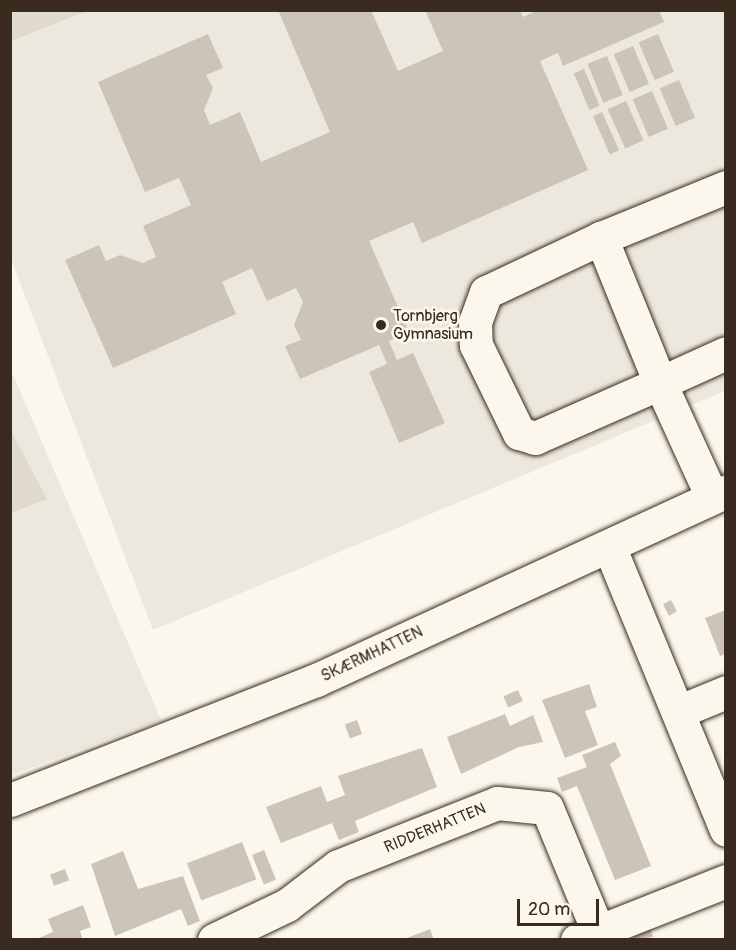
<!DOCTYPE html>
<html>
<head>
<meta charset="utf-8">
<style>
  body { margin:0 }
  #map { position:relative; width:736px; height:950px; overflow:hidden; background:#fbf7ec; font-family:Pangolin,sans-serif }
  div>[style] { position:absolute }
  .built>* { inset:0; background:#ede8dd }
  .green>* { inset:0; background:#dfd9ce }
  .building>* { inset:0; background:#ccc4b9; transform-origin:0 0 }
  .roads { filter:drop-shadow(0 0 2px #3b2a1e) drop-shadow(0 0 2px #3b2a1e) }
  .minor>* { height:33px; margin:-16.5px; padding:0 16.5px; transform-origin:16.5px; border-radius:16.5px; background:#fbf7ec }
  .dots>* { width:16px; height:16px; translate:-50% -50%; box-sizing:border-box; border:3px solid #fbf7ec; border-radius:50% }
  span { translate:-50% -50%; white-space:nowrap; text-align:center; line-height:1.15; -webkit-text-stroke:5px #fbf7ec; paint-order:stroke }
  .poi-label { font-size:16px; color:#3b2a1e }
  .left { translate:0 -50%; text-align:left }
  .street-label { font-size:16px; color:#3b2a1e }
  .frame { position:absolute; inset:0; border:12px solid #3b2a1e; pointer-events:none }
  .scale { position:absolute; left:517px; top:899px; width:82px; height:27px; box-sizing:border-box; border:3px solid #3b2a1e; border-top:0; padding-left:8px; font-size:18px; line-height:21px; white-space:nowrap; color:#3b2a1e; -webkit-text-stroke:4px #fbf7ec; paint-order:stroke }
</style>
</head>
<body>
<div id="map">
  <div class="built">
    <i style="clip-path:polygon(11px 11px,725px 11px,725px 391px,153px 630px,11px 259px)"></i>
    <i style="clip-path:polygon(10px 368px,161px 720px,11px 775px,10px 775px)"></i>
  </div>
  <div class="green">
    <i style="clip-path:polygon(11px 10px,87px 10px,87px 11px,11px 41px)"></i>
    <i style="clip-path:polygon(11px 431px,47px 499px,11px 513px,10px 513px)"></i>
  </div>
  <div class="building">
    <i style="clip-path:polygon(278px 10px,371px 10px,398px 71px,443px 51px,425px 10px,520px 10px,523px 17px,538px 10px,659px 10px,664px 22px,563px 66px,558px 53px,540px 61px,588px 170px,422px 243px,413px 222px,369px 241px,409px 332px,389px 341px,397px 360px,413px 353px,445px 423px,399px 443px,369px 372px,387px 364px,379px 345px,300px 379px,285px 346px,301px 340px,294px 325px,303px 302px,296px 288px,267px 301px,252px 268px,222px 282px,236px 314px,113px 368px,65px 260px,99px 245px,106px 261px,120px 255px,143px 263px,156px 257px,143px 226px,191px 205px,179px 178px,145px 192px,98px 82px,208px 34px,223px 68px,206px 75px,213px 88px,204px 110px,210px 125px,240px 112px,261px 162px,330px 132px)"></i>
    <i style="left:658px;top:34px;width:41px;height:21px;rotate:67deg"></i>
    <i style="left:633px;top:46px;width:41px;height:21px;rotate:67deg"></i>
    <i style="left:607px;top:56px;width:42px;height:21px;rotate:68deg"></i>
    <i style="left:584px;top:69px;width:40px;height:11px;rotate:67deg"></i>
    <i style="left:679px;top:80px;width:41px;height:21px;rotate:67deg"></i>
    <i style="left:652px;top:91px;width:41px;height:21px;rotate:67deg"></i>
    <i style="left:626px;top:101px;width:43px;height:20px;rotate:66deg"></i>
    <i style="left:602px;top:112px;width:42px;height:10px;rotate:66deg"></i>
    <i style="left:671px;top:600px;width:13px;height:9px;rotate:63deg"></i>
    <i style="clip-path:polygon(726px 610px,726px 654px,720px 656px,705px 618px)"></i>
    <i style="clip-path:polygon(589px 684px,597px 707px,585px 711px,598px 745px,565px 758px,542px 700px)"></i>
    <i style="left:518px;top:690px;width:12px;height:16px;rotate:66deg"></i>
    <i style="clip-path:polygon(505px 714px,510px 726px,533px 715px,543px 742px,519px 747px,461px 774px,447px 737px)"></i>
    <i style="left:357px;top:720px;width:15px;height:13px;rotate:70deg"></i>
    <i style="clip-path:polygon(615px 742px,621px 756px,610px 764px,651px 866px,615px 880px,577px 786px,562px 792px,557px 778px,587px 767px,582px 755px)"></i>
    <i style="clip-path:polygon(422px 748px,437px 787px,355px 821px,359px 832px,339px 840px,332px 823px,281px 843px,266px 807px,321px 786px,327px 802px,345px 795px,338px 776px)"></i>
    <i style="left:242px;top:842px;width:40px;height:59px;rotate:69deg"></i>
    <i style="left:264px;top:850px;width:32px;height:13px;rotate:68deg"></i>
    <i style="clip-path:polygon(123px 851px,138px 889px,183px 876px,200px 921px,188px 926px,181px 909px,115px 936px,91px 864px)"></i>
    <i style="left:65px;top:869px;width:12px;height:16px;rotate:70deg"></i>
    <i style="clip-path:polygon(83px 905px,91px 927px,80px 931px,83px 940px,34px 940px,53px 932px,48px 919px)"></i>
    <i style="clip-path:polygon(650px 928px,653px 937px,635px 940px,633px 935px)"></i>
    <i style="clip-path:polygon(430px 929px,434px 940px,404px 940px,404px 939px)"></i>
  </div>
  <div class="roads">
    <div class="minor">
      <i style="left:601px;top:238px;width:135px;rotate:-22.2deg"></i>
      <i style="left:712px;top:497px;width:125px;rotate:-114.5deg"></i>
      <i style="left:660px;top:383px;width:157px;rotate:-112.1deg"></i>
      <i style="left:601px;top:238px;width:127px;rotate:154.8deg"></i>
      <i style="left:486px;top:292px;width:32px;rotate:110deg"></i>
      <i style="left:475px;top:322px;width:23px;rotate:88deg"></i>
      <i style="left:476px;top:345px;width:98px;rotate:64deg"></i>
      <i style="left:519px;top:433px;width:17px;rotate:17deg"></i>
      <i style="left:535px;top:438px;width:137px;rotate:-23.7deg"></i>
      <i style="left:660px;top:383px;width:72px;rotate:-24.4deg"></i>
      <i style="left:609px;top:546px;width:307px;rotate:67.6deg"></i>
      <i style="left:680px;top:711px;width:50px;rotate:-22.4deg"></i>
      <i style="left:10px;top:800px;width:329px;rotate:-21.4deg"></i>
      <i style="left:316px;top:680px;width:451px;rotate:-24.7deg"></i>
      <i style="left:214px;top:940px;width:81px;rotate:-25.6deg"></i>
      <i style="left:287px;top:905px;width:64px;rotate:-37.4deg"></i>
      <i style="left:338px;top:866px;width:171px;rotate:-21.6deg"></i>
      <i style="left:497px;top:803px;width:50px;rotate:5.7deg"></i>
      <i style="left:547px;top:808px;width:133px;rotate:67.5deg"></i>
      <i style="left:577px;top:940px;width:160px;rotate:-21.6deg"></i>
    </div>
  </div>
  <div class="dots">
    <i style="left:381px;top:325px;background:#3b2a1e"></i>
  </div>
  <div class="poi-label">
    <span class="left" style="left:393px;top:325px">Tornbjerg<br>Gymnasium</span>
  </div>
  <div class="street-label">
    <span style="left:372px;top:654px;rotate:-25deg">SKÆRMHATTEN</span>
    <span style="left:435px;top:828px;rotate:-22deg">RIDDERHATTEN</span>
  </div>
  <div class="frame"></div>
  <div class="scale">20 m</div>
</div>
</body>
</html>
